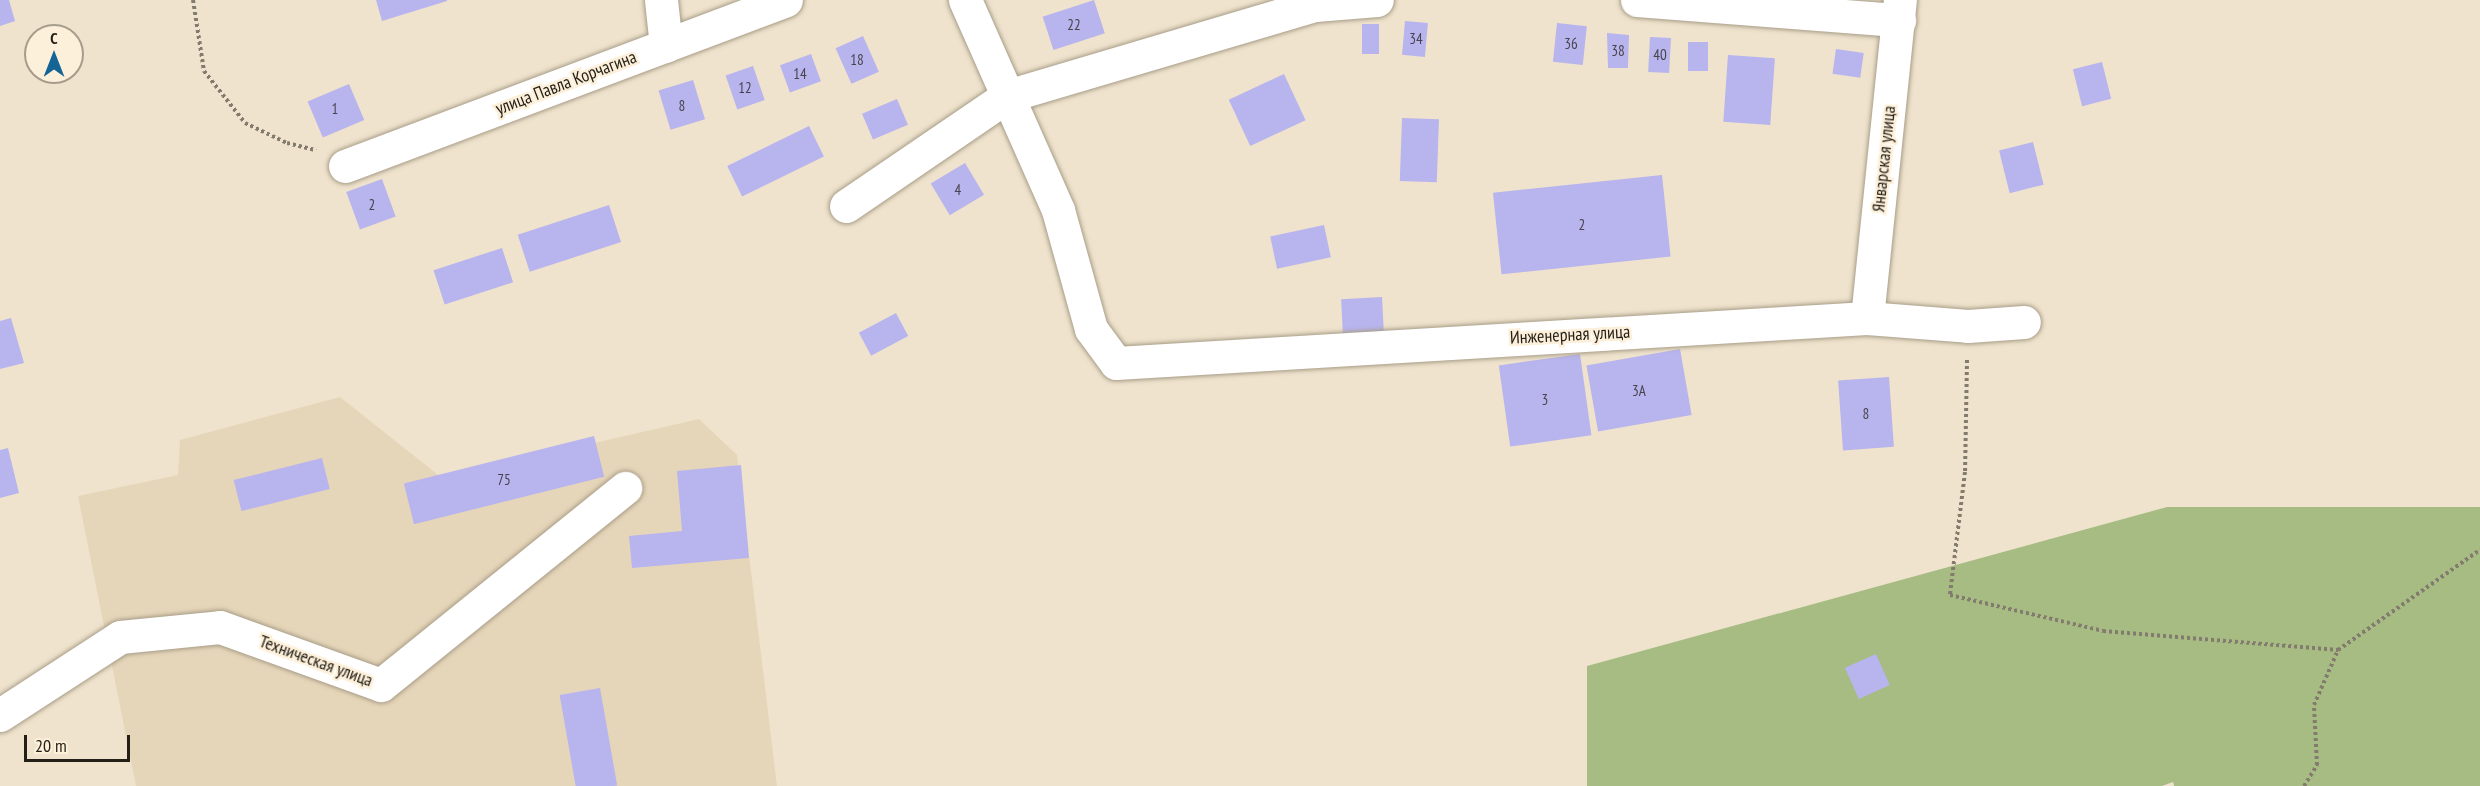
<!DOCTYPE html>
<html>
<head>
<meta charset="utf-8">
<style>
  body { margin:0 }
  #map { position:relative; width:2480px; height:786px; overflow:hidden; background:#efe3cd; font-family:"PT Sans Narrow",sans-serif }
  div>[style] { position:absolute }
  .built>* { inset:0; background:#e6d6b9 }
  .forest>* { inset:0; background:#a6bc83 }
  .building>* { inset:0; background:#b8b4ee; transform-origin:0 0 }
  .path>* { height:4px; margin-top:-2px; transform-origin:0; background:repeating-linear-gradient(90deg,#837b6d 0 3px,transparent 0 6px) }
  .roads { filter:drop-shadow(0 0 2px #a89d88) drop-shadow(0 0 2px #a89d88) }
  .minor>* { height:33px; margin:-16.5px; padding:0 16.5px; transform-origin:16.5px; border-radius:16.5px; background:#fff }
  span { translate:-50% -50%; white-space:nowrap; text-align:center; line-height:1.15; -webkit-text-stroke:5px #fdf0da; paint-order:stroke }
  .number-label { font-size:15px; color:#48444c }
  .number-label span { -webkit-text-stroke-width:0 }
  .street-label { font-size:18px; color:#231e16 }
  .north { position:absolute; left:24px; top:24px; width:60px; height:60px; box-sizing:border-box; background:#fdf0da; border:2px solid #a69c8c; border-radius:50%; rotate:0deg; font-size:16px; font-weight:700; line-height:24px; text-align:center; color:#231e16 }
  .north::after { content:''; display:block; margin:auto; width:21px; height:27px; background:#146496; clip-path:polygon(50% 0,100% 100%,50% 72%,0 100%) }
  .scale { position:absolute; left:24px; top:735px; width:106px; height:27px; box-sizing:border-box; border:3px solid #231e16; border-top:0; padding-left:8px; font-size:18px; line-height:21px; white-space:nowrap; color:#231e16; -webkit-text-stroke:4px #fdf0da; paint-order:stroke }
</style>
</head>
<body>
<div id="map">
  <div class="built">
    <i style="clip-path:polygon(340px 397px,442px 478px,699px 419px,737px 455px,777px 786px,136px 786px,78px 496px,178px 475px,180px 440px)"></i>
  </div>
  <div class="forest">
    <i style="clip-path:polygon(2167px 507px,2480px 507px,2480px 786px,2174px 786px,2173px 782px,2162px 786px,1587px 786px,1587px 666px)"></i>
  </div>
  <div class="building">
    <i style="clip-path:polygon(0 0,9px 0,15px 21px,0 26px)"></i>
    <i style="clip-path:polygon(376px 0,447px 0,447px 1px,382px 21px)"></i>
    <i style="left:1094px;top:0;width:35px;height:54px;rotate:72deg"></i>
    <i style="left:1405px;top:21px;width:23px;height:34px;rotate:5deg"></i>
    <i style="left:1557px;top:23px;width:30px;height:39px;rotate:6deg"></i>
    <i style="left:1362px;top:24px;width:17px;height:30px"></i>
    <i style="clip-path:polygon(1607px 33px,1629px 35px,1628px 68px,1608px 68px)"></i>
    <i style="left:863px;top:36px;width:39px;height:30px;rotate:66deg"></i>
    <i style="left:1650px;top:37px;width:21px;height:35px;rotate:3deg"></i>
    <i style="left:1688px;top:42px;width:20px;height:29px"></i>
    <i style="left:1836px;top:49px;width:28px;height:25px;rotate:8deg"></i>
    <i style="left:811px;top:54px;width:29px;height:33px;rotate:70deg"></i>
    <i style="left:1728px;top:55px;width:47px;height:67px;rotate:4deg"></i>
    <i style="left:2102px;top:62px;width:38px;height:30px;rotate:76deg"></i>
    <i style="left:753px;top:66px;width:36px;height:29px;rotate:71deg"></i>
    <i style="left:1284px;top:74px;width:51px;height:61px;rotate:65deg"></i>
    <i style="left:693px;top:80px;width:41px;height:36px;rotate:73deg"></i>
    <i style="left:349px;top:84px;width:39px;height:45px;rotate:67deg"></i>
    <i style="left:897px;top:99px;width:28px;height:38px;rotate:67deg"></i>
    <i style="left:1402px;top:118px;width:37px;height:63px;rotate:2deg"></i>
    <i style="left:809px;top:126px;width:34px;height:91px;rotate:64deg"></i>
    <i style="left:2033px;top:142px;width:44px;height:35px;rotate:76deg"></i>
    <i style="left:965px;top:163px;width:37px;height:40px;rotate:59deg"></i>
    <i style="left:1662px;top:175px;width:82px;height:170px;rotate:84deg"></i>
    <i style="left:382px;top:179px;width:40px;height:38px;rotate:70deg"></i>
    <i style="left:609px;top:205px;width:39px;height:96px;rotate:72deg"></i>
    <i style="left:1324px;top:225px;width:33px;height:55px;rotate:78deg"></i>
    <i style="left:502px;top:248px;width:36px;height:72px;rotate:72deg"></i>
    <i style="left:1382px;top:297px;width:34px;height:41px;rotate:87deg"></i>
    <i style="left:896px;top:313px;width:26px;height:42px;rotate:62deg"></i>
    <i style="clip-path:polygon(11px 318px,24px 363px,0 369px,0 321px)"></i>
    <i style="left:1680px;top:349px;width:67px;height:95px;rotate:80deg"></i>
    <i style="left:1580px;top:354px;width:82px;height:82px;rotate:82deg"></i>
    <i style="left:1889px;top:377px;width:70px;height:51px;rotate:86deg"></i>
    <i style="left:594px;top:436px;width:42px;height:196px;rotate:76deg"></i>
    <i style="clip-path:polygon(8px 448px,19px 493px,0 498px,0 450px)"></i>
    <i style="left:322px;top:458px;width:32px;height:91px;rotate:76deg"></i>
    <i style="clip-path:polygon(741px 465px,749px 558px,632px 568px,629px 536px,682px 531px,677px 471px)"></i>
    <i style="left:1876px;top:654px;width:34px;height:34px;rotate:66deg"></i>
    <i style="left:600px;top:688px;width:99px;height:41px;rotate:80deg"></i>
  </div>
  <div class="path">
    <i style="left:193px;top:0;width:72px;rotate:81.2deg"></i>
    <i style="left:204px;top:71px;width:66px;rotate:51.7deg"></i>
    <i style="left:245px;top:123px;width:47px;rotate:25.5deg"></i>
    <i style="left:287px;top:143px;width:30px;rotate:14deg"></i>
    <i style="left:1967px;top:360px;width:112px;rotate:91deg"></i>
    <i style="left:1965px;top:472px;width:124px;rotate:97deg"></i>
    <i style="left:1950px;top:595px;width:157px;rotate:13.2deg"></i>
    <i style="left:2103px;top:631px;width:236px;rotate:4.6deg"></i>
    <i style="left:2304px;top:786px;width:25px;rotate:-58deg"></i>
    <i style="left:2317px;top:765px;width:60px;rotate:-92.9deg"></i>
    <i style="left:2314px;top:705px;width:60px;rotate:-66.4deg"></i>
    <i style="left:2338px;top:650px;width:174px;rotate:-35.2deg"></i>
  </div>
  <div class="roads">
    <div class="minor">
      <i style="left:661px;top:0;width:46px;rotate:83.8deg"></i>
      <i style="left:965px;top:0;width:230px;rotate:66.1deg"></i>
      <i style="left:1058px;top:210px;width:123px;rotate:74.5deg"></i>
      <i style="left:1091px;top:329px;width:42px;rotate:53.7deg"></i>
      <i style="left:1116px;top:363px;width:752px;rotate:-3.43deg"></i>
      <i style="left:1867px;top:318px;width:101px;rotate:4.5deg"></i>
      <i style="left:1968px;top:326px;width:56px;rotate:-4.1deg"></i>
      <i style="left:1637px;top:0;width:263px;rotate:4.4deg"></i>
      <i style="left:345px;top:166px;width:471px;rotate:-20.6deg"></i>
      <i style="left:846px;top:206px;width:195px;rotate:-34.3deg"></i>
      <i style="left:1007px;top:96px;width:321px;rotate:-16.5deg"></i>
      <i style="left:1315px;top:5px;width:62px;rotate:-4.6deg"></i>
      <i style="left:1867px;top:318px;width:320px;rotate:-84.1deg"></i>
      <i style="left:0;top:715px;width:143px;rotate:-33deg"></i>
      <i style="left:120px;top:637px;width:100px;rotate:-5.7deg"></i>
      <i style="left:220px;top:627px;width:171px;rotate:19.8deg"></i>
      <i style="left:381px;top:685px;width:314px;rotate:-38.9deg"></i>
    </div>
  </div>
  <div class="number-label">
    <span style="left:1074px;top:25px">22</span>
    <span style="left:1416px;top:39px">34</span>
    <span style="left:1571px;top:44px">36</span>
    <span style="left:1618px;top:51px">38</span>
    <span style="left:1660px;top:55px">40</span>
    <span style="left:857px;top:60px">18</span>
    <span style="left:800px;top:74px">14</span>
    <span style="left:745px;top:88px">12</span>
    <span style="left:682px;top:106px">8</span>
    <span style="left:335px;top:109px">1</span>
    <span style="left:958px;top:190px">4</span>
    <span style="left:372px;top:205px">2</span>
    <span style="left:1582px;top:225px">2</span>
    <span style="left:1639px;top:391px">3А</span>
    <span style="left:1545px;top:400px">3</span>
    <span style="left:1866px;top:414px">8</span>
    <span style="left:504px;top:480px">75</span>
  </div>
  <div class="street-label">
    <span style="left:566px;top:83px;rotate:-21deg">улица Павла Корчагина</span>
    <span style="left:1884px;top:159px;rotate:-84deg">Январская улица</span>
    <span style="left:1570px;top:335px;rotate:-3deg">Инженерная улица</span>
    <span style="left:316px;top:661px;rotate:20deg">Техническая улица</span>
  </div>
  <div class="north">С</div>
  <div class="scale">20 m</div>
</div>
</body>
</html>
